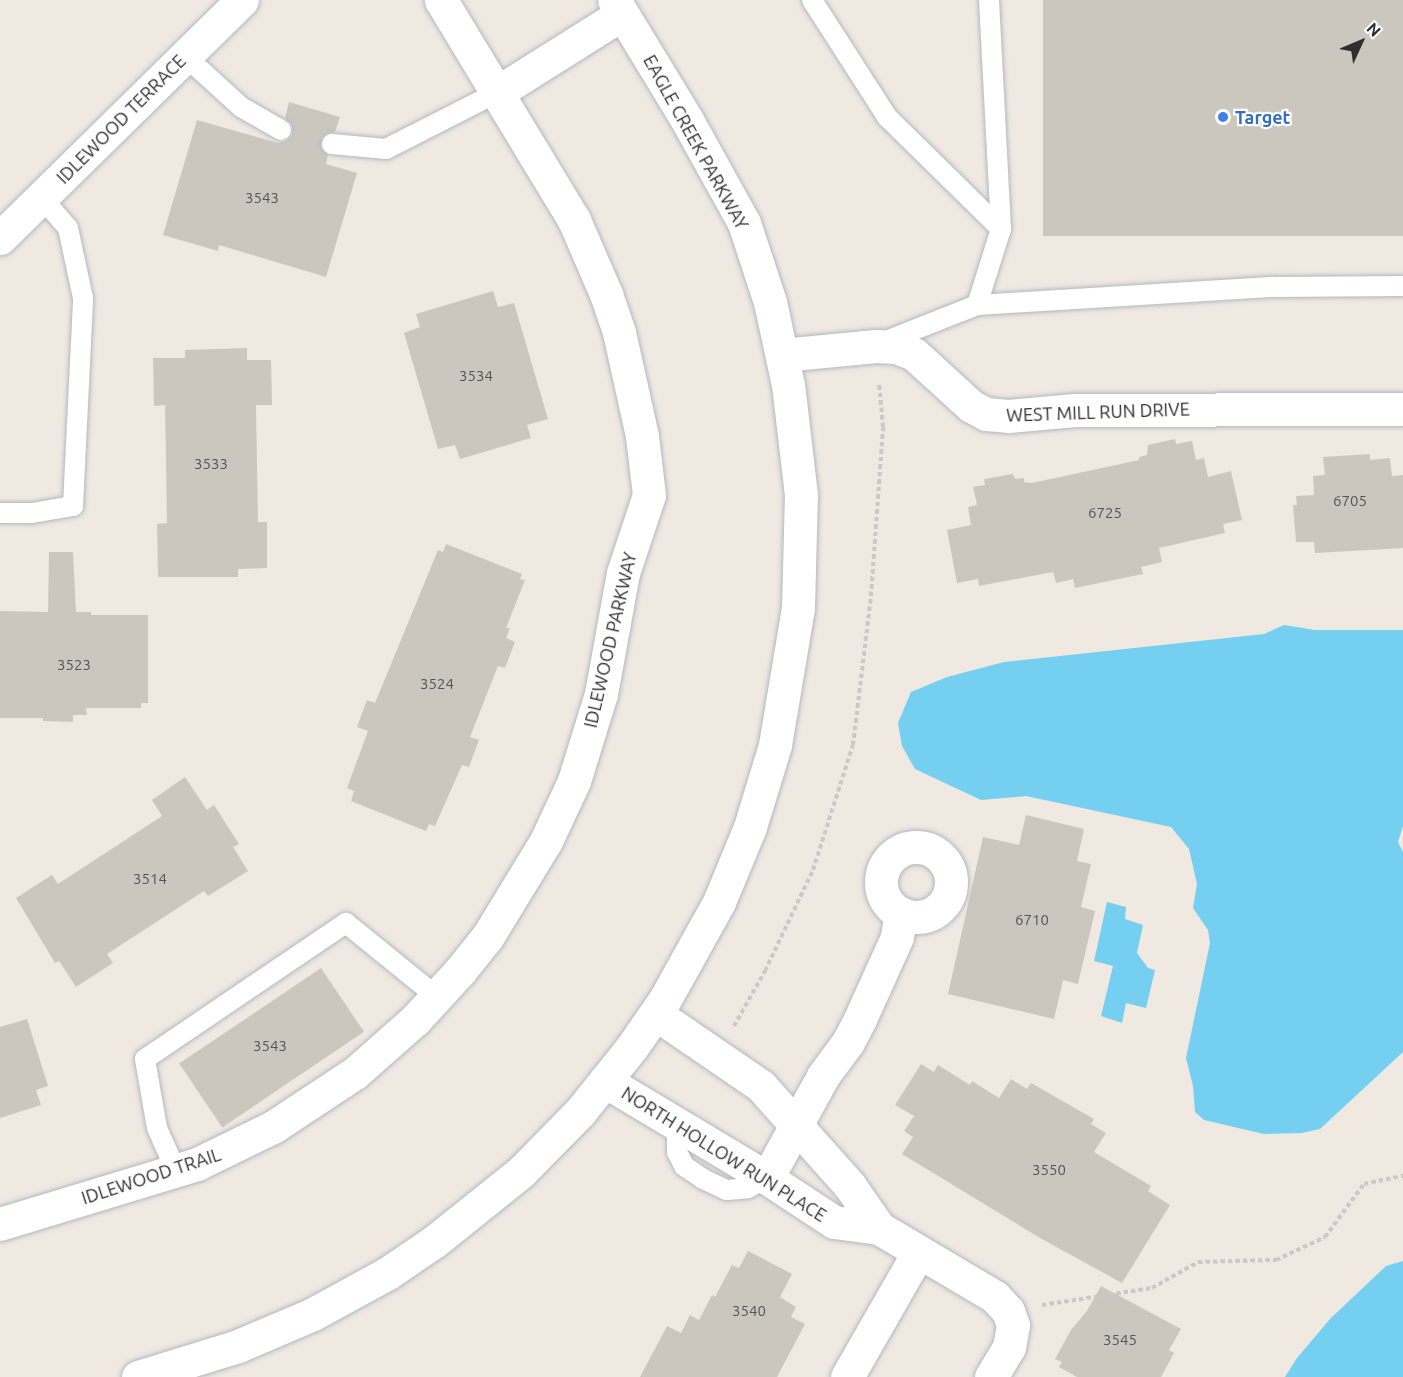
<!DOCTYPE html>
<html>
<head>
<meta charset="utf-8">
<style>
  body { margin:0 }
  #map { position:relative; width:1403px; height:1377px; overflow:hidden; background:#efe9e1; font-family:Ubuntu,sans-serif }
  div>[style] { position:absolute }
  .water>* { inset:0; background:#75cff0 }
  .building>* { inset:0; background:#cbc7bf; transform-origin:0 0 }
  .path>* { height:4px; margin-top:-2px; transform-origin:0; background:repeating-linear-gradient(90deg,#c9c9c9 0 4.5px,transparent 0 7.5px) }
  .roads { filter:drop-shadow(0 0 2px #b4b7c1) drop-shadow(0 0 2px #b4b7c1) }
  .lane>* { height:20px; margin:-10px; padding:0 10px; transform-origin:10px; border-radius:10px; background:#fff }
  .street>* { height:33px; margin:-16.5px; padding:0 16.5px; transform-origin:16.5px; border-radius:16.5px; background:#fff }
  .street>.ring { margin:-16.5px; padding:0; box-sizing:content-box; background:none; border:33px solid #fff; border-radius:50% }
  .secondary>* { height:33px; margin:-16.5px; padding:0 16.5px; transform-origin:16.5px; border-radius:16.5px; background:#fff }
  .dots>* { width:16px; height:16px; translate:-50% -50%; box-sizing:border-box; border:3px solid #fff; border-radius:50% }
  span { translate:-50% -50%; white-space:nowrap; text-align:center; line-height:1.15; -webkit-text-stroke:4.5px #fff; paint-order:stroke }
  .number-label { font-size:15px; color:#555452 }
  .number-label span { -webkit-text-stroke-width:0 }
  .shop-label { font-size:18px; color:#366cbe; font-weight:700 }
  .left { translate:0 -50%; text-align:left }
  .street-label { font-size:18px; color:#2e2e2e }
  .north { position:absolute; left:1331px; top:12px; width:60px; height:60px; -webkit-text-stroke:4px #fff; paint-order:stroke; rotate:46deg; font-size:16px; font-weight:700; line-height:24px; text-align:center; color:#2e2e2e }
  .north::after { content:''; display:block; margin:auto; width:21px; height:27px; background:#2e2e2e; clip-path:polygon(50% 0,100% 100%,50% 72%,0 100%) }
</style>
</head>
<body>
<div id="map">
  <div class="water">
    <i style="clip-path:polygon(1284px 625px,1315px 630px,1403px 630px,1403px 826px,1398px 842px,1403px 852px,1403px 1052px,1320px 1129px,1302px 1133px,1264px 1134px,1204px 1120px,1195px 1112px,1193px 1086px,1186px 1058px,1210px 943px,1208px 930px,1193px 908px,1197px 884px,1189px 849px,1171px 827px,1026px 796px,981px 800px,915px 769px,902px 746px,898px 723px,911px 692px,947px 677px,1004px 662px,1264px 634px)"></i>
    <i style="clip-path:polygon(1107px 902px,1126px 907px,1125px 919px,1143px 925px,1137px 953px,1148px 968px,1155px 970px,1146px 1008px,1126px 1003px,1122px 1023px,1101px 1016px,1113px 966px,1094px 961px)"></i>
    <i style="clip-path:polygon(1403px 1261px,1403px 1377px,1285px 1377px,1297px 1358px,1330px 1319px,1386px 1266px)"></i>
  </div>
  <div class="building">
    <i style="left:1043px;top:0;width:360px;height:236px"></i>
    <i style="clip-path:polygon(289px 102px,340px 117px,335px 132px,328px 133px,322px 138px,321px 148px,328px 155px,326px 164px,357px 173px,326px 277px,219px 245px,218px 251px,163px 235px,197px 120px,278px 143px,286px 141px,292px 135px,292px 125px,285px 118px)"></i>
    <i style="clip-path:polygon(493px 291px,498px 307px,514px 303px,548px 419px,527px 425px,531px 438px,460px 459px,455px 445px,438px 449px,404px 333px,420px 327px,416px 314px)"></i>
    <i style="clip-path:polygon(247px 348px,247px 360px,271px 360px,272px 405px,256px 405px,258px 522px,267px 522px,267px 568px,238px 569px,238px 577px,158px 577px,157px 524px,167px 523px,165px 405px,154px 406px,153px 358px,185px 358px,185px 350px)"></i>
    <i style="clip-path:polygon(1175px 439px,1176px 444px,1192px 441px,1196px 460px,1204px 458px,1208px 477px,1231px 471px,1242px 520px,1223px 524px,1225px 533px,1159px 548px,1162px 562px,1141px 567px,1143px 574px,1075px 588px,1073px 579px,1056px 583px,1053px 572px,979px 586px,978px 579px,957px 583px,947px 530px,971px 525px,968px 507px,977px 505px,973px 487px,985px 485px,984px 479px,1013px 474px,1015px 479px,1024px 478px,1024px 482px,1032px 483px,1139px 460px,1139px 457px,1147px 455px,1148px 445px)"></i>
    <i style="clip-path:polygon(1370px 454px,1370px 460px,1390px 458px,1392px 476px,1403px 475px,1403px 548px,1315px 553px,1314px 542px,1296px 542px,1293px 505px,1297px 505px,1296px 496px,1314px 495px,1313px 476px,1325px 475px,1323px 457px)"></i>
    <i style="clip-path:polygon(446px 544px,522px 574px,520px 579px,525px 580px,506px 628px,510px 628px,506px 638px,515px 642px,505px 668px,498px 666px,470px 737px,479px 740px,469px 767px,462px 765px,435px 826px,429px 824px,426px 831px,351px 801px,354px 791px,347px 788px,368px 731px,357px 727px,367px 700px,375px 703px,438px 550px,443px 552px)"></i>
    <i style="clip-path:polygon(49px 552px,73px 552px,76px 612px,91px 612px,91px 615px,148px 615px,148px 703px,141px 703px,141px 708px,86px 708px,87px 715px,73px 715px,73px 722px,43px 721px,43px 718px,0 718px,0 611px,48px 612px)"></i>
    <i style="clip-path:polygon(185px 777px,207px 810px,214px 805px,239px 844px,233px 847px,248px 871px,208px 896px,204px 891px,107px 954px,113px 963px,76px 987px,59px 961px,55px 963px,16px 898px,52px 875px,58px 884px,162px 816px,152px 800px)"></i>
    <i style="clip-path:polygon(1026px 815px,1084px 829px,1077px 861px,1091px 864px,1081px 907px,1095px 911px,1078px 984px,1063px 980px,1054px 1019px,948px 994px,983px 837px,1019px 845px)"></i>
    <i style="left:321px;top:968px;width:77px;height:171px;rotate:56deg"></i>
    <i style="clip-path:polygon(27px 1019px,48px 1086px,36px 1090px,41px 1105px,0 1118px,0 1027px)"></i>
    <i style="clip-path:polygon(921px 1064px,934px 1072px,938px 1065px,970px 1085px,972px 1081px,999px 1098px,1011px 1079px,1027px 1089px,1031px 1083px,1094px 1119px,1091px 1124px,1106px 1133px,1094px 1152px,1151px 1186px,1148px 1191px,1170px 1205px,1122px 1283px,1040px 1238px,902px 1154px,913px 1137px,904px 1131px,914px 1116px,895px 1105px)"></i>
    <i style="clip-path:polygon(748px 1251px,792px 1274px,780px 1297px,796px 1307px,791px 1317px,805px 1324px,777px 1377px,640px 1377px,667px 1326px,681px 1333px,690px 1315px,699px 1320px,712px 1295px,715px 1297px,732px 1265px,739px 1268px)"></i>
    <i style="clip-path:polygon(1101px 1286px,1181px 1329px,1169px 1350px,1174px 1353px,1161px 1377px,1077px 1377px,1059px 1367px,1062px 1362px,1055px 1359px,1071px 1330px,1087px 1311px)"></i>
  </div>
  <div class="path">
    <i style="left:734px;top:1026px;width:63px;rotate:-60.6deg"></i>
    <i style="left:765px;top:971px;width:112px;rotate:-64.6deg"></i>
    <i style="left:813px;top:870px;width:131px;rotate:-72.3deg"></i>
    <i style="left:853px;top:745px;width:150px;rotate:-83.1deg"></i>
    <i style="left:871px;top:596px;width:169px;rotate:-85.9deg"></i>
    <i style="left:883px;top:427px;width:45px;rotate:-95.1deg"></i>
    <i style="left:1042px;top:1305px;width:111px;rotate:-8.8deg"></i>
    <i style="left:1152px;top:1288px;width:53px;rotate:-29.5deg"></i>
    <i style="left:1198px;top:1262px;width:78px;rotate:-1.5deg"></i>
    <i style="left:1276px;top:1260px;width:54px;rotate:-25.1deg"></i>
    <i style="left:1325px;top:1237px;width:66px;rotate:-53.7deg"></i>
    <i style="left:1364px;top:1184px;width:40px;rotate:-12deg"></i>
  </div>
  <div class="roads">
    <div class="lane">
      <i style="left:812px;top:0;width:139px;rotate:57.3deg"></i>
      <i style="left:887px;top:117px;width:160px;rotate:44.5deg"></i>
      <i style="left:185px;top:56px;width:76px;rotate:42.3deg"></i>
      <i style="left:241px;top:107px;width:46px;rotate:29.9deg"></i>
      <i style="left:332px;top:144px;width:54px;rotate:5.3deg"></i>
      <i style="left:386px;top:149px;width:126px;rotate:-27deg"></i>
      <i style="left:977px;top:305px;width:298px;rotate:-3.5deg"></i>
      <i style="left:1274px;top:287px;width:129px;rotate:-0.4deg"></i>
      <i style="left:881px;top:343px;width:103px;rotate:-21.6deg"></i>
      <i style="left:977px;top:305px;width:80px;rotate:-72.5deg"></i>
      <i style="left:1001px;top:229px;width:229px;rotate:-93deg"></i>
      <i style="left:0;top:513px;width:32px"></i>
      <i style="left:32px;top:513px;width:42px;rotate:-9.7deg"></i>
      <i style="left:73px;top:506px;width:208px;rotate:-87.2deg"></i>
      <i style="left:83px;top:298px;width:72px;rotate:-102.1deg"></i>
      <i style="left:68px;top:228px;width:41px;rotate:-131.1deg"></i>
      <i style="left:677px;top:1124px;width:28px;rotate:90deg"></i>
      <i style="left:677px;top:1152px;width:16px;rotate:63deg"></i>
      <i style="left:684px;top:1166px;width:23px;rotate:34deg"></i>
      <i style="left:703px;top:1179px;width:26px;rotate:25deg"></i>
      <i style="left:727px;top:1190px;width:21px;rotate:-5deg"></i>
      <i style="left:748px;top:1188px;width:21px;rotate:-28deg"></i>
      <i style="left:176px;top:1171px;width:47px;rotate:-113.8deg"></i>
      <i style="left:157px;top:1128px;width:70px;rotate:-99.9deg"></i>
      <i style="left:145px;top:1059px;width:243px;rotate:-34.1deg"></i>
      <i style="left:346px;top:923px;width:117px;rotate:39.1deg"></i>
    </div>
    <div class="street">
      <i style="left:498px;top:92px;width:146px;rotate:-32.2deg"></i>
      <i style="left:0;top:238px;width:339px;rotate:-44.5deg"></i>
      <i style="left:782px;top:355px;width:94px;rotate:-5.5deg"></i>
      <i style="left:876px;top:346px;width:20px;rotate:3deg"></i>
      <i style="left:896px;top:347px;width:19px;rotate:21deg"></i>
      <i style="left:914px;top:354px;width:77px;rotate:42.4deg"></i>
      <i style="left:971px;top:406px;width:17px;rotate:28deg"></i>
      <i style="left:986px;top:414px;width:22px;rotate:5deg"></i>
      <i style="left:1008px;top:416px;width:67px;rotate:-5.1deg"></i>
      <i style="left:1075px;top:410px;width:328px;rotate:-0.2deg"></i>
      <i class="ring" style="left:881px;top:847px;width:37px;height:37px"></i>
      <i style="left:656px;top:1014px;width:127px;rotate:34.4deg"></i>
      <i style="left:761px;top:1086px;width:134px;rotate:48.3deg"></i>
      <i style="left:850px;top:1186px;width:51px;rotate:55.4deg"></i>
      <i style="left:879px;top:1228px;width:135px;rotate:30.7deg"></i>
      <i style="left:995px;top:1297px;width:19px;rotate:47deg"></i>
      <i style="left:1008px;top:1311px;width:15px;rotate:70deg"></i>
      <i style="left:1013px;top:1325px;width:22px;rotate:100deg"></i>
      <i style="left:1009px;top:1347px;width:35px;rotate:121deg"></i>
      <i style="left:605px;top:1081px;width:189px;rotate:30.9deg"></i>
      <i style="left:767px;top:1178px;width:80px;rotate:33.3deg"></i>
      <i style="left:834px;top:1222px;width:45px;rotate:7.6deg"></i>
      <i style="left:767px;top:1178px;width:116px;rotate:-61.2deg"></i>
      <i style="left:823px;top:1076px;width:42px;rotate:-53.7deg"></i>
      <i style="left:848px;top:1042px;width:26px;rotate:-62deg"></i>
      <i style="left:860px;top:1019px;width:90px;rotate:-65.7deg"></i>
      <i style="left:897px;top:937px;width:24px;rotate:-81deg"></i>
      <i style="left:0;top:1224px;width:206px;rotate:-16.9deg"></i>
      <i style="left:197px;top:1164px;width:85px;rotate:-26deg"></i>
      <i style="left:273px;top:1127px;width:98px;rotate:-33.4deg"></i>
      <i style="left:355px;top:1073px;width:80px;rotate:-41.5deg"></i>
      <i style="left:415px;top:1020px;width:67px;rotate:-47.4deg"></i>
      <i style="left:460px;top:971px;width:45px;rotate:-51.3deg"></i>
      <i style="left:488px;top:936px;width:111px;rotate:-58.6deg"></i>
      <i style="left:546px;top:841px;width:66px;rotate:-65deg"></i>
      <i style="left:574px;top:781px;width:91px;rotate:-72.8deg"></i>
      <i style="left:601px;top:694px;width:123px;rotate:-79.7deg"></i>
      <i style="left:623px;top:573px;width:82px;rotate:-71.6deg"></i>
      <i style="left:649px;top:495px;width:59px;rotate:-96.8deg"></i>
      <i style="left:642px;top:436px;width:107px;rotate:-102.5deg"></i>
      <i style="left:619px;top:332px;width:40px;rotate:-108.9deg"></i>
      <i style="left:606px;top:294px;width:81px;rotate:-113.4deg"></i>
      <i style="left:574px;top:220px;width:257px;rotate:-121.2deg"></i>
      <i style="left:847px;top:1377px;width:143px;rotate:-60.2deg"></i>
    </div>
    <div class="secondary">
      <i style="left:138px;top:1377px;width:105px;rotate:-17.2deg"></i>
      <i style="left:238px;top:1346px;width:82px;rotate:-23.1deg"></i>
      <i style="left:313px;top:1314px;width:85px;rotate:-28.7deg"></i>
      <i style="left:388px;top:1273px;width:57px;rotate:-34.2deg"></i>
      <i style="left:435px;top:1241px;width:110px;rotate:-38.7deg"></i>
      <i style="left:521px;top:1172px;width:84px;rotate:-45.5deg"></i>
      <i style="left:580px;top:1112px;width:83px;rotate:-51.3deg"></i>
      <i style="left:632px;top:1047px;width:56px;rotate:-55.2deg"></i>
      <i style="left:664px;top:1001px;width:113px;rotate:-60.9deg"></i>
      <i style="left:719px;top:902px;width:81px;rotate:-67.5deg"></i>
      <i style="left:750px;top:827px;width:86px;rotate:-73deg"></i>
      <i style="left:775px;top:745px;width:139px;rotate:-80.5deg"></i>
      <i style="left:798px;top:608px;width:113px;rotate:-88.5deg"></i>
      <i style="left:801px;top:495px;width:111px;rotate:-96.7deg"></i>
      <i style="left:788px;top:385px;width:85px;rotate:-102.2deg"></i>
      <i style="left:770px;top:302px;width:83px;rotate:-108.2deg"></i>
      <i style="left:744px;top:223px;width:118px;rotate:-119deg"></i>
      <i style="left:687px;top:120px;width:140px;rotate:-121.3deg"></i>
    </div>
  </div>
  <div class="dots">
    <i style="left:1223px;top:117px;background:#3f7fe0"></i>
  </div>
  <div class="number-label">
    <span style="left:262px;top:198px">3543</span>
    <span style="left:476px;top:376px">3534</span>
    <span style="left:211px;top:464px">3533</span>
    <span style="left:1350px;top:501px">6705</span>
    <span style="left:1105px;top:513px">6725</span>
    <span style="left:74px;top:665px">3523</span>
    <span style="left:437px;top:684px">3524</span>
    <span style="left:150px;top:879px">3514</span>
    <span style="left:1032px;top:920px">6710</span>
    <span style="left:270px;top:1046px">3543</span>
    <span style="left:1049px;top:1170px">3550</span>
    <span style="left:749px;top:1311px">3540</span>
    <span style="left:1120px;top:1340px">3545</span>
  </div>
  <div class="shop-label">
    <span class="left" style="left:1235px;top:117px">Target</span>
  </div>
  <div class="street-label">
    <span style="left:121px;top:119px;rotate:-45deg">IDLEWOOD TERRACE</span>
    <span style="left:696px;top:142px;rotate:61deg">EAGLE CREEK PARKWAY</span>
    <span style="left:1098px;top:412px;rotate:-2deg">WEST MILL RUN DRIVE</span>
    <span style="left:610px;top:640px;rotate:-77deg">IDLEWOOD PARKWAY</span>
    <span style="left:724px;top:1154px;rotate:32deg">NORTH HOLLOW RUN PLACE</span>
    <span style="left:151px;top:1176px;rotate:-18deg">IDLEWOOD TRAIL</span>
  </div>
  <div class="north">N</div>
</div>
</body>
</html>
